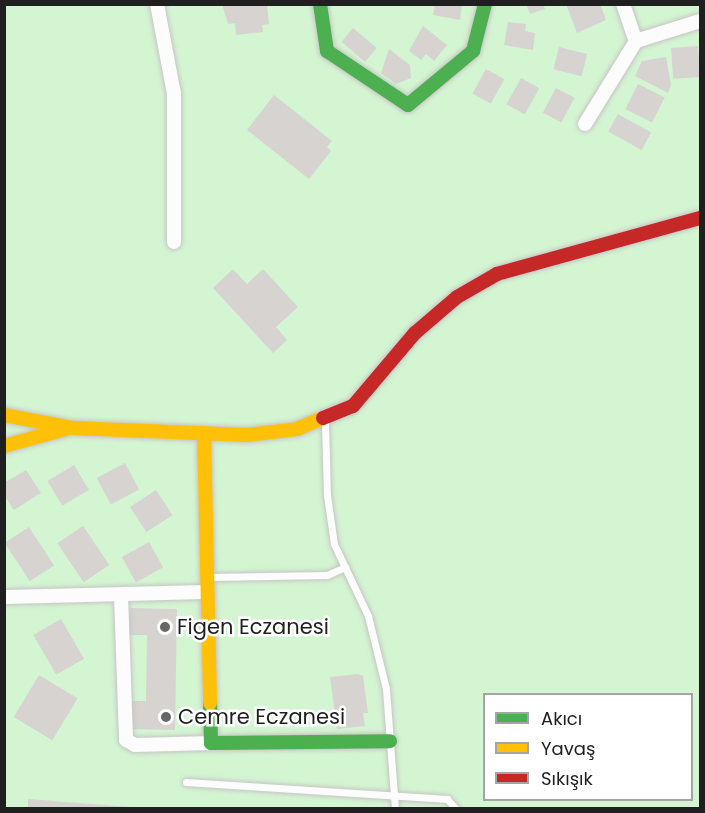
<!DOCTYPE html>
<html>
<head>
<meta charset="utf-8">
<style>
  body { margin:0 }
  #map { position:relative; width:705px; height:813px; overflow:hidden; background:#eeebe8; font-family:Poppins,sans-serif }
  div>[style] { position:absolute }
  .park>* { inset:0; background:#d4f5d2 }
  .building>* { inset:0; background:#d6d3d0; transform-origin:0 0 }
  .roads { filter:drop-shadow(0 0 2px #c6c5c4) drop-shadow(0 0 2px #c6c5c4) }
  .lane>* { height:7px; margin:-3.5px; padding:0 3.5px; transform-origin:3.5px; border-radius:3.5px; background:#fcfcfc }
  .street>* { height:14px; margin:-7px; padding:0 7px; transform-origin:7px; border-radius:7px; background:#fcfcfc }
  .fast>* { height:14px; margin:-7px; padding:0 7px; transform-origin:7px; border-radius:7px; background:#4caf50 }
  .slow>* { height:14px; margin:-7px; padding:0 7px; transform-origin:7px; border-radius:7px; background:#ffc107 }
  .jam>* { height:14px; margin:-7px; padding:0 7px; transform-origin:7px; border-radius:7px; background:#c62828 }
  .dots>* { width:16px; height:16px; translate:-50% -50%; box-sizing:border-box; border:3px solid #fff; border-radius:50% }
  span { translate:-50% -50%; white-space:nowrap; text-align:center; line-height:1.15; -webkit-text-stroke:5px #fff; paint-order:stroke }
  .poi-label { font-size:21px; color:#1f1f1f }
  .left { translate:0 -50%; text-align:left }
  .frame { position:absolute; inset:0; border:6px solid #1f1f1f; pointer-events:none }
  .legend { position:absolute; left:483px; top:693px; width:210px; height:108px; box-sizing:border-box; background:#fff; border:2px solid #a5a5a5; margin:0; padding:8px 10px; list-style:none; font-size:18px; color:#1f1f1f }
  .legend li { display:flex; align-items:center; gap:12px; height:30px }
  .legend b { width:30px; border:2px solid #a5a5a5 }
</style>
</head>
<body>
<div id="map">
  <div class="park">
    <i style="clip-path:polygon(evenodd,5px 5px,700px 5px,700px 808px,5px 808px,5px 5px,484px 694px,692px 694px,692px 800px,484px 800px,484px 694px)"></i>
  </div>
  <div class="building">
    <i style="clip-path:polygon(222px 4px,267px 5px,269px 24px,262px 25px,263px 32px,236px 35px,235px 23px,228px 24px)"></i>
    <i style="clip-path:polygon(435px 4px,462px 4px,460px 20px,433px 15px)"></i>
    <i style="clip-path:polygon(526px 4px,543px 4px,545px 9px,530px 14px)"></i>
    <i style="clip-path:polygon(566px 4px,600px 4px,606px 20px,577px 33px)"></i>
    <i style="clip-path:polygon(508px 22px,526px 24px,525px 31px,535px 33px,533px 50px,504px 45px)"></i>
    <i style="clip-path:polygon(423px 26px,447px 45px,434px 61px,426px 54px,421px 60px,409px 51px)"></i>
    <i style="left:353px;top:28px;width:31px;height:18px;rotate:40deg"></i>
    <i style="left:698px;top:46px;width:31px;height:27px;rotate:86deg"></i>
    <i style="left:559px;top:47px;width:29px;height:23px;rotate:14deg"></i>
    <i style="clip-path:polygon(389px 49px,410px 65px,411px 78px,396px 84px,381px 73px)"></i>
    <i style="clip-path:polygon(666px 57px,671px 85px,668px 93px,635px 76px,642px 61px)"></i>
    <i style="left:486px;top:69px;width:21px;height:28px;rotate:29deg"></i>
    <i style="left:521px;top:78px;width:21px;height:30px;rotate:29deg"></i>
    <i style="left:638px;top:84px;width:30px;height:28px;rotate:27deg"></i>
    <i style="left:556px;top:88px;width:21px;height:28px;rotate:28deg"></i>
    <i style="clip-path:polygon(274px 95px,332px 141px,327px 147px,331px 151px,309px 179px,247px 130px)"></i>
    <i style="left:618px;top:114px;width:38px;height:20px;rotate:29deg"></i>
    <i style="clip-path:polygon(233px 269px,247px 284px,263px 269px,298px 307px,276px 327px,287px 340px,273px 353px,213px 288px)"></i>
    <i style="left:125px;top:463px;width:30px;height:32px;rotate:62deg"></i>
    <i style="left:74px;top:465px;width:29px;height:31px;rotate:59deg"></i>
    <i style="clip-path:polygon(26px 470px,41px 493px,14px 510px,4px 495px,4px 483px)"></i>
    <i style="left:156px;top:490px;width:30px;height:31px;rotate:57deg"></i>
    <i style="left:83px;top:526px;width:47px;height:31px;rotate:56deg"></i>
    <i style="left:29px;top:527px;width:46px;height:29px;rotate:57deg"></i>
    <i style="left:149px;top:542px;width:29px;height:31px;rotate:61deg"></i>
    <i style="clip-path:polygon(130px 608px,177px 609px,175px 730px,127px 729px,128px 701px,146px 701px,147px 635px,129px 635px)"></i>
    <i style="left:61px;top:619px;width:46px;height:32px;rotate:60deg"></i>
    <i style="clip-path:polygon(358px 674px,363px 676px,368px 713px,363px 713px,365px 726px,337px 729px,330px 677px)"></i>
    <i style="left:39px;top:675px;width:45px;height:49px;rotate:31deg"></i>
    <i style="clip-path:polygon(28px 799px,131px 807px,131px 808px,28px 808px)"></i>
  </div>
  <div class="roads">
    <div class="lane">
      <i style="left:325px;top:421px;width:74px;rotate:88.5deg"></i>
      <i style="left:327px;top:495px;width:49px;rotate:81.9deg"></i>
      <i style="left:334px;top:544px;width:80px;rotate:64.7deg"></i>
      <i style="left:368px;top:616px;width:75px;rotate:76.1deg"></i>
      <i style="left:386px;top:689px;width:119px;rotate:85.7deg"></i>
      <i style="left:209px;top:577px;width:118px;rotate:-1deg"></i>
      <i style="left:327px;top:575px;width:20px;rotate:-24deg"></i>
      <i style="left:186px;top:782px;width:262px;rotate:3.7deg"></i>
      <i style="left:447px;top:799px;width:12px;rotate:48deg"></i>
    </div>
    <div class="street">
      <i style="left:157px;top:4px;width:92px;rotate:79.3deg"></i>
      <i style="left:174px;top:94px;width:148px;rotate:90deg"></i>
      <i style="left:623px;top:4px;width:39px;rotate:71deg"></i>
      <i style="left:636px;top:41px;width:67px;rotate:-17.4deg"></i>
      <i style="left:585px;top:124px;width:97px;rotate:-58.4deg"></i>
      <i style="left:121px;top:595px;width:145px;rotate:88deg"></i>
      <i style="left:126px;top:740px;width:10px;rotate:29deg"></i>
      <i style="left:135px;top:745px;width:76px;rotate:-1.5deg"></i>
      <i style="left:4px;top:597px;width:203px;rotate:-1.4deg"></i>
    </div>
    <div class="fast">
      <i style="left:320px;top:4px;width:48px;rotate:81.5deg"></i>
      <i style="left:327px;top:51px;width:97px;rotate:33.7deg"></i>
      <i style="left:408px;top:105px;width:85px;rotate:-39.7deg"></i>
      <i style="left:473px;top:51px;width:49px;rotate:-75.7deg"></i>
      <i style="left:210px;top:703px;width:40px;rotate:88.6deg"></i>
      <i style="left:211px;top:743px;width:179px;rotate:-0.6deg"></i>
    </div>
    <div class="slow">
      <i style="left:4px;top:415px;width:69px;rotate:10.8deg"></i>
      <i style="left:72px;top:428px;width:175px;rotate:2.3deg"></i>
      <i style="left:247px;top:435px;width:50px;rotate:-6.8deg"></i>
      <i style="left:297px;top:429px;width:28px;rotate:-23deg"></i>
      <i style="left:204px;top:433px;width:270px;rotate:88.7deg"></i>
      <i style="left:4px;top:446px;width:64px;rotate:-15.3deg"></i>
    </div>
    <div class="jam">
      <i style="left:323px;top:418px;width:32px;rotate:-22deg"></i>
      <i style="left:353px;top:406px;width:96px;rotate:-49.7deg"></i>
      <i style="left:415px;top:333px;width:55px;rotate:-40.6deg"></i>
      <i style="left:457px;top:297px;width:46px;rotate:-29.9deg"></i>
      <i style="left:497px;top:274px;width:211px;rotate:-15.4deg"></i>
    </div>
  </div>
  <div class="dots">
    <i style="left:165px;top:627px;background:#676665"></i>
    <i style="left:166px;top:717px;background:#676665"></i>
  </div>
  <div class="poi-label">
    <span class="left" style="left:177px;top:627px">Figen Eczanesi</span>
    <span class="left" style="left:178px;top:717px">Cemre Eczanesi</span>
  </div>
  <div class="frame"></div>
  <ul class="legend">
  <li><b style="height:8px;background:#4caf50"></b>Akıcı</li>
  <li><b style="height:8px;background:#ffc107"></b>Yavaş</li>
  <li><b style="height:8px;background:#c62828"></b>Sıkışık</li>
  </ul>
</div>
</body>
</html>
